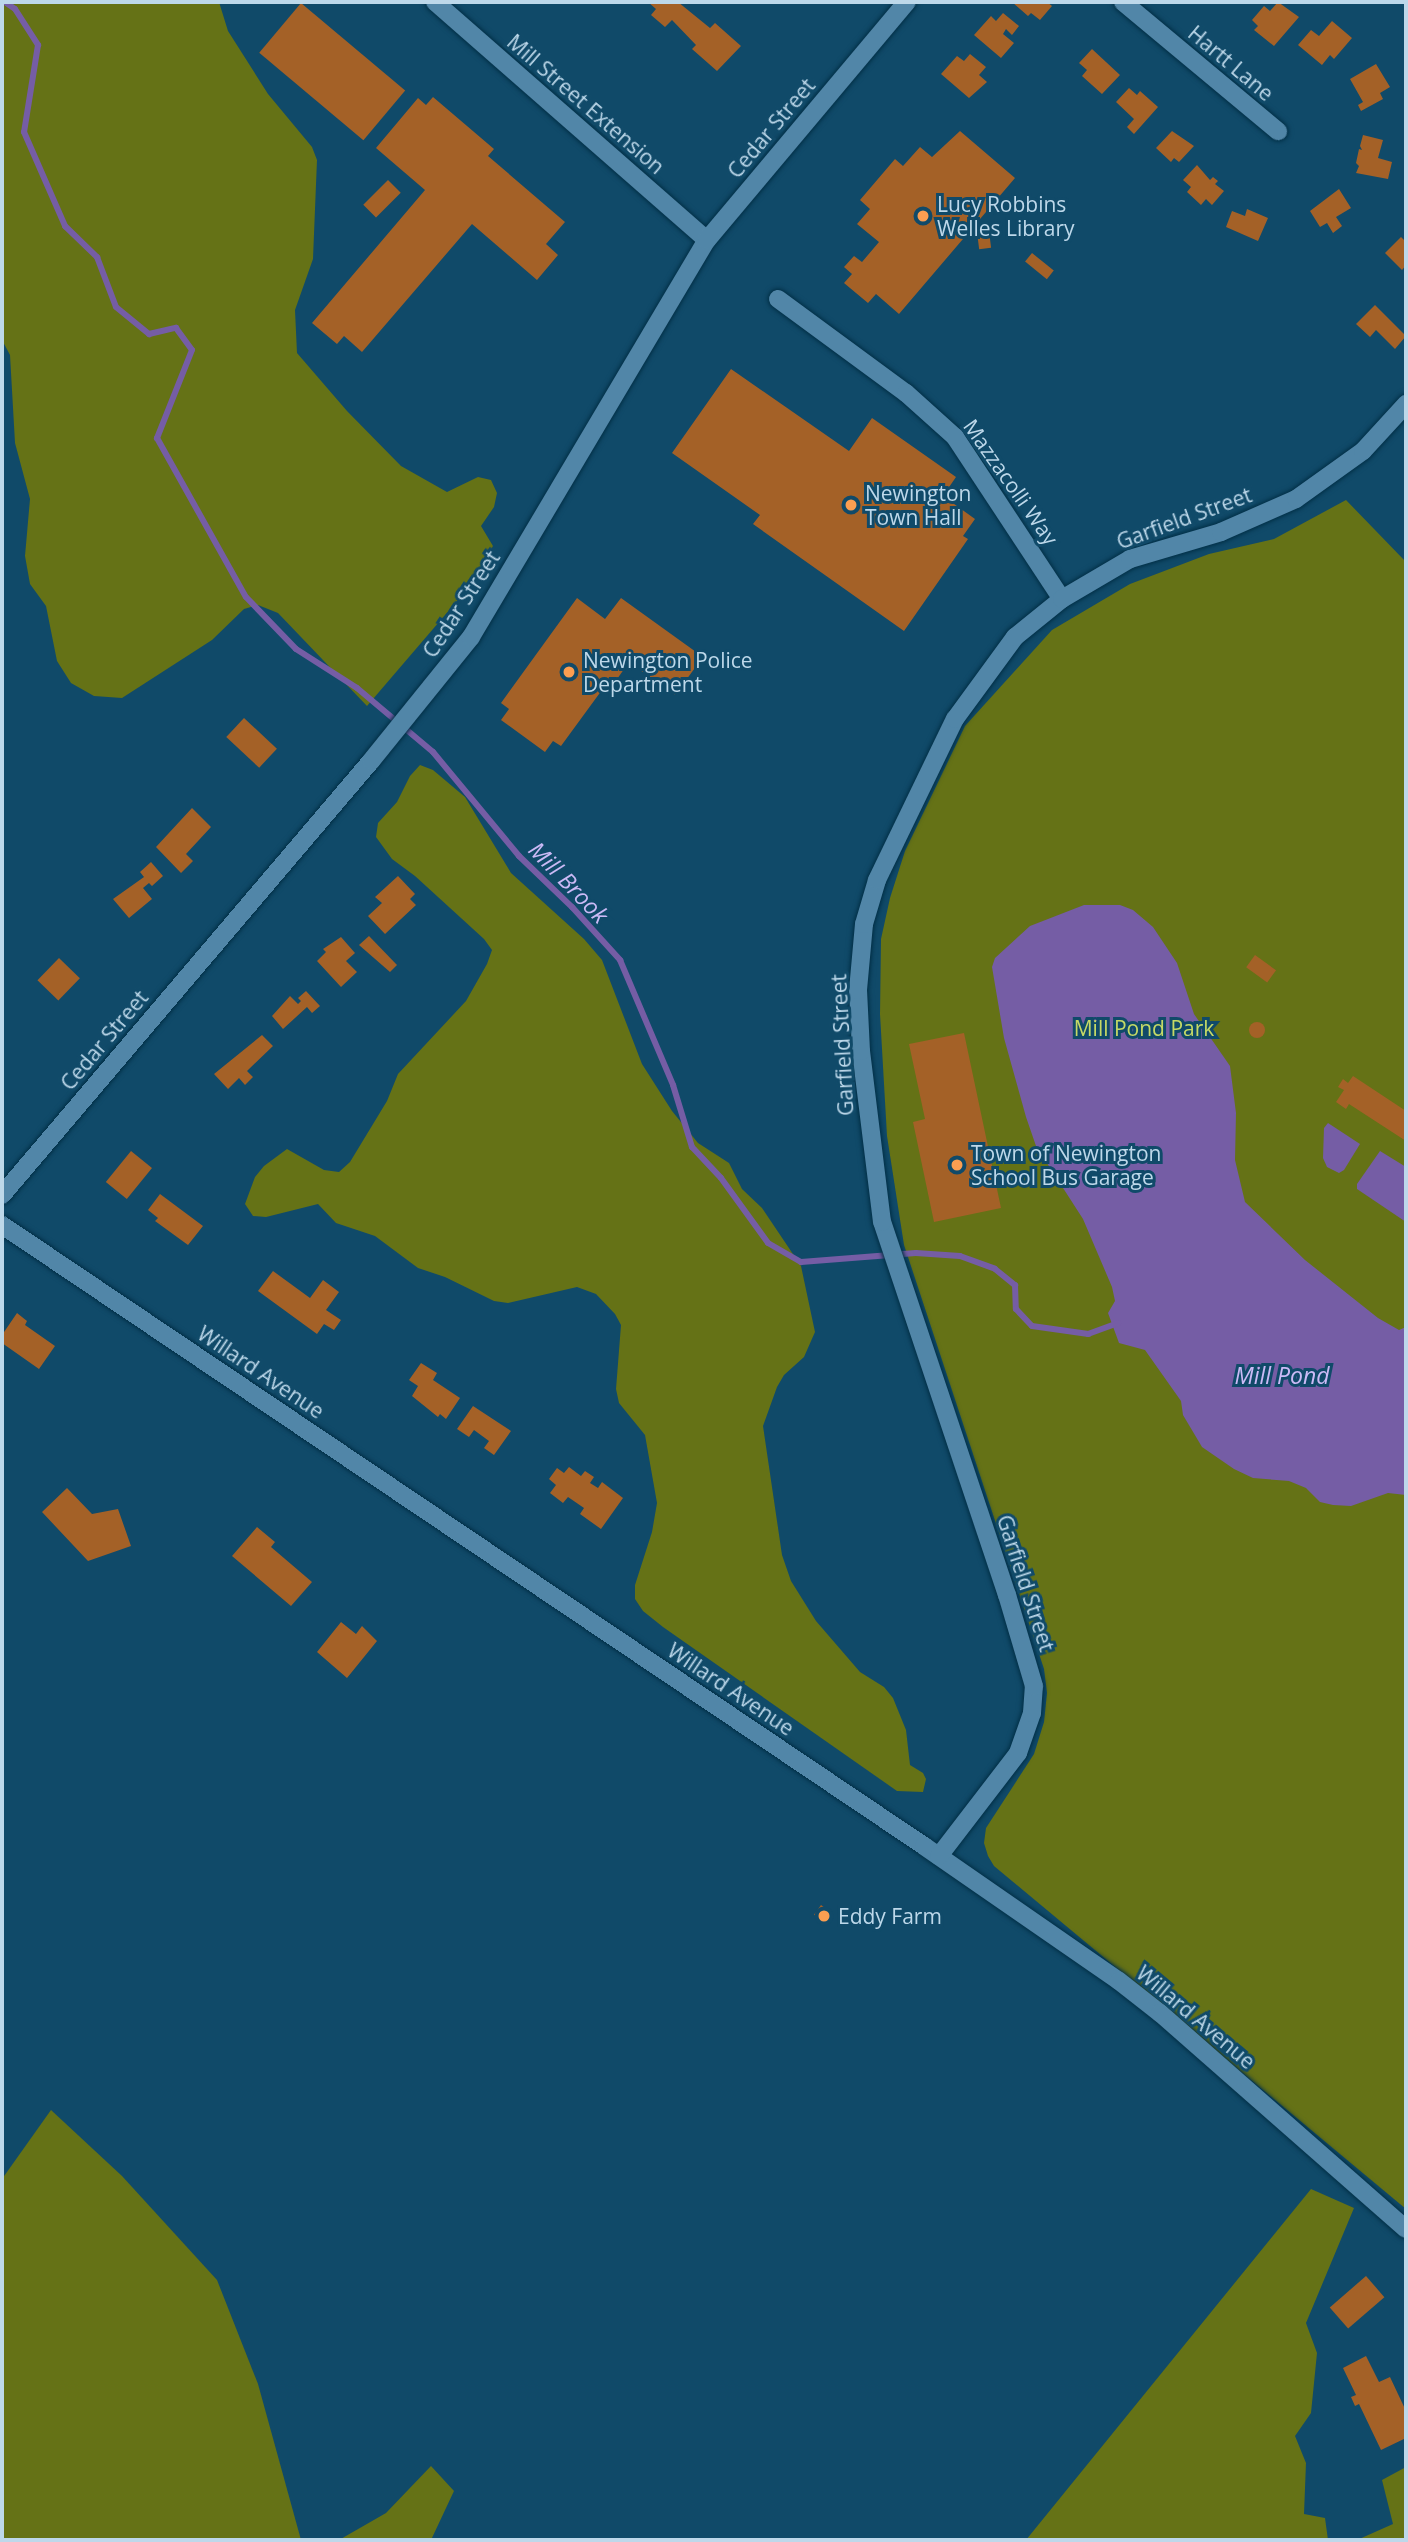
<!DOCTYPE html>
<html>
<head>
<meta charset="utf-8">
<style>
  body { margin:0 }
  #map { position:relative; width:1408px; height:2542px; overflow:hidden; background:#104a69; font-family:"Open Sans",sans-serif }
  div>[style] { position:absolute }
  .green>* { inset:0; background:#657216 }
  .water>* { inset:0; background:#755da5 }
  .stream>* { height:6px; margin:-3px; padding:0 3px; transform-origin:3px; border-radius:3px; background:#755da5 }
  .building>* { inset:0; background:#a46127; transform-origin:0 0 }
  .round { border-radius:50% }
  .roads { filter:drop-shadow(0 0 2px #022f46) drop-shadow(0 0 2px #022f46) }
  .street>* { height:18px; margin:-9px; padding:0 9px; transform-origin:9px; border-radius:9px; background:#5186a8 }
  .secondary>* { height:18px; margin:-9px; padding:0 9px; transform-origin:9px; border-radius:9px; background:#5186a8 }
  .dots>* { width:19px; height:19px; translate:-50% -50%; box-sizing:border-box; border:4px solid #104a69; border-radius:50% }
  span { translate:-50% -50%; white-space:nowrap; text-align:center; line-height:1.15; -webkit-text-stroke:6px #104a69; paint-order:stroke }
  .street-label { font-size:21px; color:#bdd8ea }
  .poi-label { font-size:21px; color:#bdd8ea }
  .left { translate:0 -50%; text-align:left }
  .park-label { font-size:21px; color:#c5d966 }
  .water-label { font-size:23px; color:#cbbaf6; font-style:italic }
  .frame { position:absolute; inset:0; border:4px solid #bdd8ea; pointer-events:none }
</style>
</head>
<body>
<div id="map">
  <div class="green">
    <i style="clip-path:polygon(2px 2px,219px 2px,228px 31px,268px 94px,312px 147px,317px 160px,313px 259px,295px 310px,297px 353px,347px 411px,401px 466px,447px 492px,478px 477px,491px 480px,497px 493px,494px 507px,481px 526px,493px 546px,469px 587px,367px 706px,278px 613px,258px 605px,244px 609px,212px 640px,122px 698px,94px 696px,71px 683px,57px 661px,46px 606px,30px 584px,25px 556px,30px 499px,15px 443px,10px 355px,2px 340px)"></i>
    <i style="clip-path:polygon(1346px 500px,1406px 562px,1406px 2209px,994px 1866px,988px 1856px,984px 1843px,986px 1828px,1034px 1754px,1044px 1722px,1047px 1693px,1044px 1669px,904px 1245px,887px 1136px,880px 1014px,881px 939px,890px 898px,905px 851px,965px 726px,1052px 630px,1130px 584px,1209px 554px,1274px 539px)"></i>
    <i style="clip-path:polygon(420px 765px,433px 770px,465px 797px,511px 873px,584px 939px,602px 960px,642px 1064px,672px 1111px,698px 1143px,729px 1163px,742px 1189px,762px 1208px,801px 1266px,815px 1332px,804px 1357px,784px 1375px,777px 1387px,763px 1426px,782px 1555px,791px 1581px,816px 1621px,860px 1672px,884px 1687px,893px 1698px,906px 1730px,910px 1765px,923px 1773px,926px 1779px,923px 1792px,897px 1791px,663px 1627px,643px 1611px,635px 1599px,635px 1585px,652px 1532px,657px 1503px,645px 1435px,619px 1403px,616px 1389px,621px 1325px,615px 1314px,596px 1294px,577px 1287px,508px 1303px,494px 1301px,445px 1277px,418px 1268px,375px 1236px,336px 1223px,318px 1204px,266px 1217px,253px 1216px,245px 1204px,255px 1177px,264px 1166px,287px 1149px,324px 1170px,339px 1172px,350px 1162px,387px 1101px,398px 1074px,466px 1001px,487px 964px,492px 950px,484px 939px,415px 876px,392px 859px,376px 837px,378px 823px,397px 802px,410px 776px)"></i>
    <i style="clip-path:polygon(51px 2110px,122px 2176px,217px 2280px,258px 2384px,301px 2540px,2px 2540px,2px 2179px)"></i>
    <i style="clip-path:polygon(1311px 2189px,1354px 2208px,1306px 2323px,1317px 2353px,1311px 2413px,1295px 2436px,1306px 2463px,1304px 2514px,1325px 2518px,1328px 2540px,1026px 2540px)"></i>
    <i style="clip-path:polygon(431px 2466px,454px 2491px,431px 2540px,339px 2540px,386px 2513px)"></i>
    <i style="clip-path:polygon(1406px 2467px,1406px 2540px,1357px 2540px,1393px 2524px,1382px 2480px)"></i>
  </div>
  <div class="water">
    <i style="clip-path:polygon(1084px 905px,1120px 905px,1133px 910px,1153px 927px,1177px 963px,1194px 1014px,1230px 1066px,1236px 1113px,1235px 1160px,1245px 1202px,1305px 1260px,1378px 1318px,1399px 1330px,1406px 1327px,1406px 1495px,1388px 1493px,1351px 1506px,1333px 1505px,1320px 1502px,1306px 1488px,1289px 1481px,1253px 1478px,1234px 1469px,1202px 1447px,1183px 1415px,1181px 1401px,1145px 1350px,1119px 1343px,1108px 1313px,1115px 1301px,1112px 1287px,1083px 1219px,1036px 1146px,1026px 1117px,1004px 1038px,992px 967px,995px 958px,1030px 926px)"></i>
    <i style="clip-path:polygon(1328px 1123px,1360px 1144px,1344px 1170px,1339px 1173px,1327px 1167px,1323px 1158px,1324px 1128px)"></i>
    <i style="clip-path:polygon(1380px 1151px,1406px 1167px,1406px 1222px,1357px 1189px,1357px 1184px)"></i>
  </div>
  <div class="stream">
    <i style="left:5px;top:2px;width:12px;rotate:35deg"></i>
    <i style="left:15px;top:9px;width:43px;rotate:57.4deg"></i>
    <i style="left:38px;top:45px;width:88px;rotate:99.1deg"></i>
    <i style="left:24px;top:132px;width:103px;rotate:66.4deg"></i>
    <i style="left:65px;top:226px;width:45px;rotate:44.1deg"></i>
    <i style="left:97px;top:257px;width:53px;rotate:69.2deg"></i>
    <i style="left:116px;top:307px;width:43px;rotate:39.3deg"></i>
    <i style="left:149px;top:334px;width:28px;rotate:-13deg"></i>
    <i style="left:176px;top:328px;width:27px;rotate:54deg"></i>
    <i style="left:192px;top:350px;width:95px;rotate:111.7deg"></i>
    <i style="left:157px;top:438px;width:182px;rotate:60.8deg"></i>
    <i style="left:246px;top:597px;width:72px;rotate:46.1deg"></i>
    <i style="left:296px;top:649px;width:72px;rotate:32.6deg"></i>
    <i style="left:357px;top:688px;width:99px;rotate:40.1deg"></i>
    <i style="left:433px;top:752px;width:135px;rotate:50.4deg"></i>
    <i style="left:519px;top:856px;width:74px;rotate:43.9deg"></i>
    <i style="left:572px;top:907px;width:72px;rotate:47.8deg"></i>
    <i style="left:620px;top:960px;width:136px;rotate:67deg"></i>
    <i style="left:673px;top:1085px;width:65px;rotate:73deg"></i>
    <i style="left:692px;top:1147px;width:42px;rotate:46.9deg"></i>
    <i style="left:721px;top:1178px;width:80px;rotate:54.1deg"></i>
    <i style="left:768px;top:1243px;width:38px;rotate:30deg"></i>
    <i style="left:801px;top:1262px;width:115px;rotate:-4.5deg"></i>
    <i style="left:916px;top:1253px;width:44px;rotate:3.9deg"></i>
    <i style="left:960px;top:1256px;width:37px;rotate:20deg"></i>
    <i style="left:995px;top:1269px;width:26px;rotate:39deg"></i>
    <i style="left:1015px;top:1285px;width:24px;rotate:88deg"></i>
    <i style="left:1016px;top:1309px;width:23px;rotate:47deg"></i>
    <i style="left:1032px;top:1326px;width:57px;rotate:8.1deg"></i>
    <i style="left:1088px;top:1334px;width:32px;rotate:-20deg"></i>
  </div>
  <div class="building">
    <i style="clip-path:polygon(648px 2px,678px 2px,710px 28px,715px 23px,741px 46px,717px 71px,692px 49px,696px 45px,672px 20px,665px 27px,651px 15px,656px 9px)"></i>
    <i style="clip-path:polygon(1012px 2px,1047px 2px,1052px 6px,1040px 20px,1031px 13px,1028px 16px)"></i>
    <i style="clip-path:polygon(1278px 2px,1299px 17px,1274px 46px,1254px 30px,1258px 26px,1252px 20px,1264px 6px,1270px 11px)"></i>
    <i style="left:301px;top:3px;width:136px;height:65px;rotate:40deg"></i>
    <i style="clip-path:polygon(1003px 13px,1019px 26px,1012px 35px,1006px 29px,1003px 34px,1014px 43px,1001px 58px,974px 35px,991px 16px,996px 21px)"></i>
    <i style="clip-path:polygon(1332px 21px,1352px 38px,1334px 59px,1330px 55px,1322px 65px,1298px 45px,1311px 30px,1319px 36px)"></i>
    <i style="clip-path:polygon(1092px 49px,1120px 75px,1102px 94px,1082px 76px,1087px 70px,1079px 63px)"></i>
    <i style="clip-path:polygon(970px 54px,986px 67px,979px 75px,987px 82px,969px 98px,941px 74px,957px 56px,964px 61px)"></i>
    <i style="clip-path:polygon(1376px 64px,1390px 87px,1380px 93px,1383px 99px,1361px 111px,1358px 105px,1363px 102px,1350px 79px)"></i>
    <i style="clip-path:polygon(1129px 88px,1137px 95px,1140px 91px,1158px 107px,1134px 134px,1127px 127px,1134px 119px,1116px 102px)"></i>
    <i style="clip-path:polygon(433px 97px,494px 149px,488px 156px,565px 222px,546px 244px,558px 255px,537px 280px,472px 224px,362px 352px,344px 336px,337px 344px,312px 323px,425px 190px,376px 148px,418px 98px,426px 105px)"></i>
    <i style="clip-path:polygon(960px 131px,1015px 178px,899px 314px,876px 294px,868px 303px,844px 283px,852px 274px,844px 267px,854px 256px,862px 262px,879px 242px,857px 224px,870px 209px,860px 200px,895px 159px,903px 166px,920px 147px,932px 157px)"></i>
    <i style="clip-path:polygon(1172px 131px,1194px 146px,1179px 162px,1174px 158px,1171px 162px,1156px 148px)"></i>
    <i style="clip-path:polygon(1363px 135px,1383px 140px,1378px 158px,1392px 162px,1388px 179px,1356px 173px,1359px 166px,1356px 163px,1359px 149px,1362px 150px,1360px 146px)"></i>
    <i style="clip-path:polygon(1197px 165px,1210px 180px,1213px 177px,1218px 181px,1215px 184px,1224px 191px,1212px 205px,1206px 199px,1201px 205px,1187px 192px,1191px 187px,1183px 180px)"></i>
    <i style="left:388px;top:180px;width:18px;height:35px;rotate:45deg"></i>
    <i style="clip-path:polygon(1339px 189px,1351px 208px,1336px 217px,1342px 226px,1333px 233px,1327px 223px,1320px 227px,1310px 211px)"></i>
    <i style="clip-path:polygon(1247px 209px,1268px 218px,1258px 241px,1226px 227px,1232px 211px,1245px 216px)"></i>
    <i style="left:989px;top:231px;width:17px;height:12px;rotate:83deg"></i>
    <i style="clip-path:polygon(1401px 237px,1406px 242px,1406px 265px,1402px 270px,1385px 253px)"></i>
    <i style="left:1032px;top:253px;width:28px;height:11px;rotate:39deg"></i>
    <i style="clip-path:polygon(1375px 305px,1406px 336px,1395px 349px,1376px 330px,1370px 337px,1356px 324px)"></i>
    <i style="clip-path:polygon(731px 369px,849px 451px,872px 418px,956px 477px,943px 496px,975px 519px,963px 536px,968px 539px,904px 631px,753px 524px,760px 515px,672px 453px)"></i>
    <i style="clip-path:polygon(577px 598px,605px 619px,621px 598px,703px 657px,675px 695px,629px 662px,615px 682px,610px 679px,561px 746px,553px 741px,545px 752px,501px 720px,509px 709px,501px 703px)"></i>
    <i style="left:244px;top:718px;width:45px;height:26px;rotate:43deg"></i>
    <i style="clip-path:polygon(192px 808px,211px 827px,186px 854px,193px 861px,181px 873px,156px 847px)"></i>
    <i style="clip-path:polygon(151px 862px,163px 876px,152px 886px,149px 883px,143px 888px,152px 899px,129px 918px,113px 899px,144px 877px,140px 872px)"></i>
    <i style="clip-path:polygon(398px 876px,415px 894px,410px 899px,416px 905px,385px 934px,368px 916px,382px 903px,375px 897px)"></i>
    <i style="clip-path:polygon(369px 936px,397px 965px,390px 972px,359px 945px)"></i>
    <i style="clip-path:polygon(341px 937px,355px 953px,346px 961px,357px 972px,341px 987px,317px 961px,326px 952px,323px 949px)"></i>
    <i style="left:1255px;top:955px;width:26px;height:15px;rotate:36deg"></i>
    <i style="left:59px;top:958px;width:29px;height:31px;rotate:44deg"></i>
    <i style="clip-path:polygon(306px 991px,320px 1006px,312px 1013px,307px 1007px,283px 1029px,272px 1016px,290px 996px,298px 1004px,301px 1001px,298px 998px)"></i>
    <i class="round" style="left:1249px;top:1022px;width:16px;height:16px"></i>
    <i style="clip-path:polygon(964px 1033px,1001px 1208px,934px 1222px,913px 1122px,925px 1119px,909px 1044px)"></i>
    <i style="clip-path:polygon(262px 1035px,273px 1046px,247px 1071px,253px 1077px,245px 1085px,239px 1078px,228px 1089px,214px 1074px)"></i>
    <i style="clip-path:polygon(1353px 1076px,1406px 1111px,1406px 1141px,1349px 1104px,1346px 1109px,1336px 1102px,1344px 1090px,1338px 1087px,1343px 1079px,1348px 1083px)"></i>
    <i style="left:131px;top:1151px;width:27px;height:40px;rotate:39deg"></i>
    <i style="clip-path:polygon(160px 1194px,203px 1226px,188px 1245px,155px 1221px,158px 1218px,148px 1210px)"></i>
    <i style="clip-path:polygon(273px 1271px,310px 1298px,323px 1280px,339px 1292px,326px 1310px,341px 1320px,334px 1330px,324px 1324px,317px 1334px,258px 1291px)"></i>
    <i style="clip-path:polygon(17px 1313px,27px 1321px,25px 1325px,55px 1346px,39px 1369px,2px 1343px,2px 1335px)"></i>
    <i style="clip-path:polygon(421px 1363px,437px 1373px,433px 1380px,460px 1398px,446px 1419px,440px 1414px,438px 1417px,412px 1396px,418px 1386px,409px 1380px)"></i>
    <i style="clip-path:polygon(473px 1406px,511px 1431px,494px 1455px,484px 1448px,489px 1441px,474px 1430px,469px 1437px,457px 1429px)"></i>
    <i style="clip-path:polygon(569px 1467px,581px 1476px,585px 1471px,594px 1477px,590px 1483px,598px 1488px,602px 1482px,623px 1498px,601px 1529px,580px 1514px,584px 1508px,568px 1497px,563px 1503px,550px 1493px,556px 1485px,549px 1479px,557px 1468px,564px 1473px)"></i>
    <i style="clip-path:polygon(67px 1488px,92px 1514px,118px 1509px,131px 1546px,88px 1561px,42px 1512px)"></i>
    <i style="clip-path:polygon(257px 1527px,275px 1542px,271px 1547px,312px 1582px,291px 1606px,232px 1556px)"></i>
    <i style="clip-path:polygon(341px 1622px,356px 1634px,362px 1626px,377px 1641px,347px 1678px,317px 1652px)"></i>
    <i style="left:821px;top:1905px;width:14px;height:12px;rotate:36deg"></i>
    <i style="left:1366px;top:2276px;width:28px;height:48px;rotate:49deg"></i>
    <i style="clip-path:polygon(1366px 2356px,1379px 2382px,1390px 2377px,1406px 2411px,1406px 2438px,1381px 2450px,1359px 2404px,1355px 2406px,1351px 2397px,1356px 2395px,1343px 2368px)"></i>
  </div>
  <div class="roads">
    <div class="street">
      <i style="left:435px;top:2px;width:361px;rotate:41.2deg"></i>
      <i style="left:1123px;top:2px;width:202px;rotate:39.8deg"></i>
      <i style="left:778px;top:299px;width:159px;rotate:36.3deg"></i>
      <i style="left:906px;top:393px;width:66px;rotate:41.9deg"></i>
      <i style="left:955px;top:437px;width:194px;rotate:56.6deg"></i>
    </div>
    <div class="secondary">
      <i style="left:2px;top:1195px;width:570px;rotate:-49.63deg"></i>
      <i style="left:371px;top:761px;width:159px;rotate:-51.1deg"></i>
      <i style="left:471px;top:637px;width:462px;rotate:-59.3deg"></i>
      <i style="left:707px;top:240px;width:311px;rotate:-50deg"></i>
      <i style="left:2px;top:1225px;width:1112px;rotate:33.96deg"></i>
      <i style="left:924px;top:1846px;width:237px;rotate:34.7deg"></i>
      <i style="left:1119px;top:1981px;width:52px;rotate:38deg"></i>
      <i style="left:1160px;top:2013px;width:327px;rotate:41.3deg"></i>
      <i style="left:939px;top:1856px;width:130px;rotate:-52.5deg"></i>
      <i style="left:1018px;top:1753px;width:42px;rotate:-70.7deg"></i>
      <i style="left:1032px;top:1713px;width:27px;rotate:-86deg"></i>
      <i style="left:1034px;top:1686px;width:95px;rotate:-106.5deg"></i>
      <i style="left:1007px;top:1595px;width:393px;rotate:-108.5deg"></i>
      <i style="left:882px;top:1222px;width:172px;rotate:-97deg"></i>
      <i style="left:861px;top:1051px;width:61px;rotate:-92.8deg"></i>
      <i style="left:858px;top:990px;width:66px;rotate:-84.8deg"></i>
      <i style="left:864px;top:924px;width:46px;rotate:-73.5deg"></i>
      <i style="left:877px;top:880px;width:179px;rotate:-64.2deg"></i>
      <i style="left:955px;top:719px;width:102px;rotate:-53.8deg"></i>
      <i style="left:1015px;top:637px;width:60px;rotate:-39deg"></i>
      <i style="left:1062px;top:599px;width:79px;rotate:-30.5deg"></i>
      <i style="left:1130px;top:559px;width:95px;rotate:-16.5deg"></i>
      <i style="left:1221px;top:532px;width:82px;rotate:-23.7deg"></i>
      <i style="left:1296px;top:499px;width:82px;rotate:-35.6deg"></i>
      <i style="left:1363px;top:451px;width:64px;rotate:-47.5deg"></i>
    </div>
  </div>
  <div class="dots">
    <i style="left:923px;top:216px;background:#fb9e51"></i>
    <i style="left:851px;top:505px;background:#fb9e51"></i>
    <i style="left:569px;top:672px;background:#fb9e51"></i>
    <i style="left:957px;top:1165px;background:#fb9e51"></i>
    <i style="left:824px;top:1916px;background:#fb9e51"></i>
  </div>
  <div class="street-label">
    <span style="left:1231px;top:63px;rotate:40deg">Hartt Lane</span>
    <span style="left:586px;top:104px;rotate:41deg">Mill Street Extension</span>
    <span style="left:771px;top:128px;rotate:-50deg">Cedar Street</span>
    <span style="left:1011px;top:482px;rotate:55deg">Mazzacolli Way</span>
    <span style="left:1184px;top:518px;rotate:-20deg">Garfield Street</span>
    <span style="left:461px;top:604px;rotate:-57deg">Cedar Street</span>
    <span style="left:104px;top:1040px;rotate:-50deg">Cedar Street</span>
    <span style="left:842px;top:1045px;rotate:-93deg">Garfield Street</span>
    <span style="left:261px;top:1372px;rotate:34deg">Willard Avenue</span>
    <span style="left:1026px;top:1583px;rotate:72deg">Garfield Street</span>
    <span style="left:731px;top:1689px;rotate:34deg">Willard Avenue</span>
    <span style="left:1196px;top:2017px;rotate:40deg">Willard Avenue</span>
  </div>
  <div class="poi-label">
    <span class="left" style="left:937px;top:216px">Lucy Robbins<br>Welles Library</span>
    <span class="left" style="left:865px;top:505px">Newington<br>Town Hall</span>
    <span class="left" style="left:583px;top:672px">Newington Police<br>Department</span>
    <span class="left" style="left:971px;top:1165px">Town of Newington<br>School Bus Garage</span>
    <span class="left" style="left:838px;top:1916px">Eddy Farm</span>
  </div>
  <div class="park-label">
    <span style="left:1144px;top:1028px">Mill Pond Park</span>
  </div>
  <div class="water-label">
    <span style="left:569px;top:882px;rotate:46deg">Mill Brook</span>
    <span style="left:1282px;top:1375px">Mill Pond</span>
  </div>
  <div class="frame"></div>
</div>
</body>
</html>
